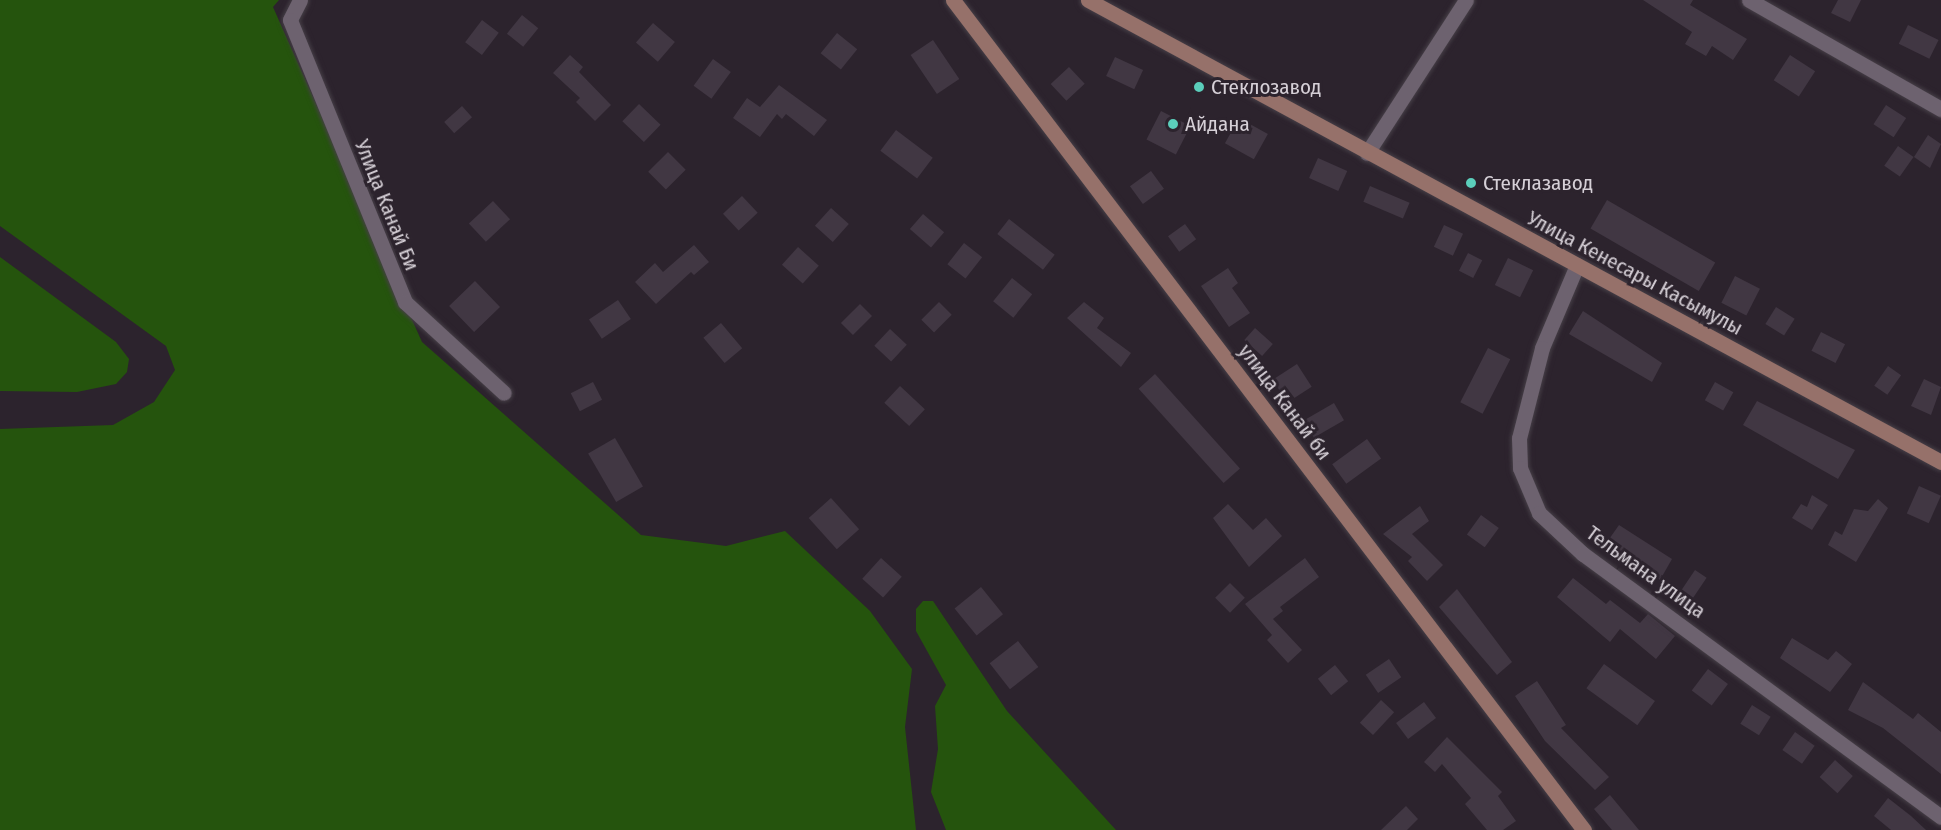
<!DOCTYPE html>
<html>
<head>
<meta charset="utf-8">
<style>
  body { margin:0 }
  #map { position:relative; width:1941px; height:830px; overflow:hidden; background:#2c232d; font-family:"Fira Sans Condensed",sans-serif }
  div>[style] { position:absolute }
  .green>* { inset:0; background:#25540d }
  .building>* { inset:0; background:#413743; transform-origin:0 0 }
  .roads { filter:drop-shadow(0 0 2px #463f47) drop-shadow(0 0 2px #463f47) }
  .street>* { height:15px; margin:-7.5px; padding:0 7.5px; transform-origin:7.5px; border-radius:7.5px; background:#6d626f }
  .secondary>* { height:15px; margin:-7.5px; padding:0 7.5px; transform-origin:7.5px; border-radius:7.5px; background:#96716a }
  .dots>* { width:16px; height:16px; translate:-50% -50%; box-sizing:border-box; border:3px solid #2c232d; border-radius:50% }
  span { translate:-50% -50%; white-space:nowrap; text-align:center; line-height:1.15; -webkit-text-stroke:6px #2c232d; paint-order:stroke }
  .poi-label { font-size:21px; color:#d6d0d7 }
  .left { translate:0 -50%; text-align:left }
  .street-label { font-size:21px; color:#d6d0d7 }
</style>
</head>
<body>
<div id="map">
  <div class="green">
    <i style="clip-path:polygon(0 0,279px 0,273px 7px,422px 342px,641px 535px,726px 546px,785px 531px,870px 611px,912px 669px,905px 727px,916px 830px,0 830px,0 429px,113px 425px,154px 402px,175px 370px,166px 346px,0 226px)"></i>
    <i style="clip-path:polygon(0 257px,116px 342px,129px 359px,127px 372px,116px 384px,77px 392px,0 391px)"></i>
    <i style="clip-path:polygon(923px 601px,933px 601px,1007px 711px,1116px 830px,946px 830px,931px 792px,938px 749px,935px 706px,946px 685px,916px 631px,916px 609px)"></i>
  </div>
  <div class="building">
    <i style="clip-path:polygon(1643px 0,1693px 0,1690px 5px,1747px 39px,1733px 60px,1712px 46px,1706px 56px,1685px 44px,1692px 32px)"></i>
    <i style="clip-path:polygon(1838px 0,1861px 0,1850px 22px,1831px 13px)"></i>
    <i style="left:522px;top:15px;width:21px;height:24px;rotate:39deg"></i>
    <i style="left:482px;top:20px;width:21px;height:28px;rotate:37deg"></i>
    <i style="left:653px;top:23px;width:29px;height:26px;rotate:41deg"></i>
    <i style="left:1908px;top:25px;width:34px;height:21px;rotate:26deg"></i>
    <i style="left:837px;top:33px;width:26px;height:26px;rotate:39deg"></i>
    <i style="left:933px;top:40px;width:47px;height:27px;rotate:56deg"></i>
    <i style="clip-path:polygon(570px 55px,583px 67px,579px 72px,611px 105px,595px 121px,576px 102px,580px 98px,553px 73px)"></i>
    <i style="left:1790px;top:55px;width:30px;height:30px;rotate:33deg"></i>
    <i style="left:1115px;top:57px;width:31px;height:21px;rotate:25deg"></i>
    <i style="left:713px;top:59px;width:22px;height:33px;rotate:36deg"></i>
    <i style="left:1069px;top:67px;width:23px;height:25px;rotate:47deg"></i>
    <i style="clip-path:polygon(779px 85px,827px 120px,814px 136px,786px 114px,782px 119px,777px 114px,760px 137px,733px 118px,747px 98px,760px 107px)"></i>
    <i style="left:639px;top:104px;width:30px;height:24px;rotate:44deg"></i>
    <i style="left:1886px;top:105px;width:24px;height:23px;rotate:33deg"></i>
    <i style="left:462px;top:106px;width:15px;height:24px;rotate:48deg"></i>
    <i style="left:1161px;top:111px;width:33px;height:32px;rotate:27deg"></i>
    <i style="left:1239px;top:118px;width:33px;height:29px;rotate:29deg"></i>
    <i style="left:896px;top:130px;width:46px;height:26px;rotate:37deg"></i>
    <i style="clip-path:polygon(1928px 135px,1941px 144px,1930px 168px,1914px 157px)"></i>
    <i style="left:1898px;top:146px;width:19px;height:24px;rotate:35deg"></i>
    <i style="left:668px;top:152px;width:25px;height:28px;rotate:45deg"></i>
    <i style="left:1318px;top:158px;width:32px;height:22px;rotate:24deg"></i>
    <i style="left:1151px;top:171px;width:22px;height:26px;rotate:54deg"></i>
    <i style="left:1370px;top:186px;width:43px;height:17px;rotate:23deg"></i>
    <i style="left:742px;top:196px;width:23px;height:26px;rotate:47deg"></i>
    <i style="left:1607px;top:200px;width:125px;height:33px;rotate:30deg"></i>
    <i style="left:493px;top:201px;width:25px;height:33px;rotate:47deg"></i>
    <i style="left:831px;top:208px;width:24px;height:24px;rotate:42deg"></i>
    <i style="left:923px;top:214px;width:28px;height:20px;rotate:41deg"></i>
    <i style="left:1009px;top:219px;width:58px;height:19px;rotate:38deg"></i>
    <i style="left:1185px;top:224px;width:19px;height:21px;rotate:54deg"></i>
    <i style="left:1444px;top:225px;width:21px;height:24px;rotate:25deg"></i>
    <i style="left:964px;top:243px;width:23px;height:27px;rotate:38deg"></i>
    <i style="clip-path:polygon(694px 245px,709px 262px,694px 275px,691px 272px,656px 304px,635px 282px,655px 263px,663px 272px)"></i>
    <i style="left:798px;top:247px;width:28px;height:24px;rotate:42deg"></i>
    <i style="left:1468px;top:253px;width:16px;height:20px;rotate:27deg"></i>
    <i style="left:1508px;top:258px;width:28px;height:30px;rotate:26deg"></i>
    <i style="clip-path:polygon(1228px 268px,1238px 283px,1232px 288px,1250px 313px,1229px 327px,1201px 286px)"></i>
    <i style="left:1735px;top:276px;width:28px;height:30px;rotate:27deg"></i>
    <i style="left:1012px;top:278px;width:26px;height:30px;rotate:39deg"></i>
    <i style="left:475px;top:281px;width:36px;height:36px;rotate:46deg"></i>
    <i style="left:618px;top:300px;width:23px;height:35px;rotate:56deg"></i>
    <i style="left:939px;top:302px;width:18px;height:25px;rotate:45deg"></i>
    <i style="clip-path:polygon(1084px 302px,1104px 318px,1097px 328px,1131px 353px,1121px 367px,1067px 318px)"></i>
    <i style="left:860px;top:304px;width:17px;height:27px;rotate:45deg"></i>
    <i style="left:1776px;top:307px;width:22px;height:20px;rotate:32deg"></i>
    <i style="clip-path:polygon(1583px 311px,1662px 363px,1652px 382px,1569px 334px)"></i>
    <i style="left:721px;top:323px;width:33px;height:23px;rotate:50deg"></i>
    <i style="left:1255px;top:328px;width:24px;height:16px;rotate:42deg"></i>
    <i style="left:890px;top:329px;width:23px;height:23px;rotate:43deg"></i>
    <i style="left:1821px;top:332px;width:27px;height:21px;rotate:27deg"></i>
    <i style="left:1488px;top:348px;width:25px;height:61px;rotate:27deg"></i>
    <i style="left:1297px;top:364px;width:27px;height:29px;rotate:57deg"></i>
    <i style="left:1888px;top:366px;width:16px;height:24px;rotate:35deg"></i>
    <i style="left:1155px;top:374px;width:127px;height:22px;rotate:48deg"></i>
    <i style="clip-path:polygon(1924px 379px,1941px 387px,1931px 415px,1911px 406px)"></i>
    <i style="left:593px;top:382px;width:20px;height:25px;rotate:63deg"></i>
    <i style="left:1715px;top:382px;width:21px;height:21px;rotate:29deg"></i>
    <i style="left:900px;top:386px;width:34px;height:23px;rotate:43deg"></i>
    <i style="clip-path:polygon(1757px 401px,1855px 450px,1838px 479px,1743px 425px)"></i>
    <i style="left:1334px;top:403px;width:20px;height:35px;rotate:60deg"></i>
    <i style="left:615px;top:438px;width:56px;height:31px;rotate:60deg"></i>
    <i style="left:1367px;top:439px;width:24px;height:43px;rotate:54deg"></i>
    <i style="left:1919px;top:486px;width:24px;height:30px;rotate:24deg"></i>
    <i style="clip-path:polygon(1812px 495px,1828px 505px,1812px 530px,1792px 518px,1801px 504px,1807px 507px)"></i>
    <i style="left:831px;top:498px;width:42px;height:30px;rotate:48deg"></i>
    <i style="clip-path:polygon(1878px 499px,1888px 508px,1856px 562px,1828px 545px,1835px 531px,1842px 535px,1854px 509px,1868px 511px)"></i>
    <i style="clip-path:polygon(1228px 504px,1253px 530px,1266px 518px,1282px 536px,1249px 567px,1213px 518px)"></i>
    <i style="clip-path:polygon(1420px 506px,1429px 521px,1412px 534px,1443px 565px,1427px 581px,1408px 561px,1412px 557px,1383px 534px)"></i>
    <i style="left:1481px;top:515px;width:22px;height:24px;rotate:36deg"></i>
    <i style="clip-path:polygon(1619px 525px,1672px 559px,1660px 580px,1607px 542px)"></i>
    <i style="left:881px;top:558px;width:28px;height:28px;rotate:42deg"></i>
    <i style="clip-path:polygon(1305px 558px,1319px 577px,1280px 607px,1283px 611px,1273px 619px,1302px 650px,1288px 663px,1267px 640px,1272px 635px,1245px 604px)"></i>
    <i style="left:1695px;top:570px;width:14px;height:31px;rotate:34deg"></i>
    <i style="clip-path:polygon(1573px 578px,1606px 604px,1610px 600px,1640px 623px,1648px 614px,1675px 636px,1656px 659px,1620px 629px,1610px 642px,1557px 597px)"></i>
    <i style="left:1230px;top:583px;width:21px;height:21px;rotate:45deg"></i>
    <i style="left:981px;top:587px;width:35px;height:34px;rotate:51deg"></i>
    <i style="clip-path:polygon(1457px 589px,1512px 662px,1497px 675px,1439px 607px)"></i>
    <i style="clip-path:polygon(1792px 638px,1828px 660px,1836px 651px,1852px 664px,1830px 692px,1780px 658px)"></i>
    <i style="left:1018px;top:641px;width:33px;height:36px;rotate:52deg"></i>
    <i style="left:1389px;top:659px;width:22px;height:28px;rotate:56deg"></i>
    <i style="left:1604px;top:664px;width:63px;height:30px;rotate:36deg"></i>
    <i style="left:1335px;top:665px;width:21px;height:22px;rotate:51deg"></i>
    <i style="left:1708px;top:669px;width:25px;height:27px;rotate:37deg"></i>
    <i style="clip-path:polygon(1537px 681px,1566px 725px,1561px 728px,1609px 777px,1595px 790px,1545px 741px,1515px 696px)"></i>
    <i style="clip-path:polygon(1863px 682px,1913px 719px,1918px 713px,1941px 732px,1941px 774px,1883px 728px,1848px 710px)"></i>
    <i style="left:1381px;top:700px;width:18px;height:31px;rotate:43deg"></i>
    <i style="left:1424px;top:702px;width:20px;height:35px;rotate:53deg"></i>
    <i style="left:1752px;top:705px;width:22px;height:22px;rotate:32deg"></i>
    <i style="left:1795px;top:732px;width:24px;height:22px;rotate:35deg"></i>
    <i style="clip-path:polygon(1447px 737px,1502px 792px,1498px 796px,1516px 821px,1503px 830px,1487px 830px,1465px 804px,1471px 798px,1442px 764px,1435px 772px,1424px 762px)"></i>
    <i style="left:1835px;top:760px;width:24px;height:23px;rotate:42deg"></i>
    <i style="clip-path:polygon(1610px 795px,1639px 830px,1612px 830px,1594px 809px)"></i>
    <i style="clip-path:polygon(1888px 798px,1911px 816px,1926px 830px,1891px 830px,1874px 816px)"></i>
    <i style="clip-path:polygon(1406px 806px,1418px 819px,1407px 830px,1381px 830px)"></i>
  </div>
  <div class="roads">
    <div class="street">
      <i style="left:300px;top:0;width:22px;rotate:117deg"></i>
      <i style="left:290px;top:20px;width:305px;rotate:67.8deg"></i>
      <i style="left:405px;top:302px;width:134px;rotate:42.6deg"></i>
      <i style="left:1749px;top:0;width:221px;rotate:29.6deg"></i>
      <i style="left:1367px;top:153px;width:182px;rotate:-57.1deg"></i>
      <i style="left:1577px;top:265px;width:90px;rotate:112.9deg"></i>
      <i style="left:1542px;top:348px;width:93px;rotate:104.3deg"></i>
      <i style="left:1519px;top:438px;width:30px;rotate:88deg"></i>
      <i style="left:1520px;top:468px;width:49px;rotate:67.1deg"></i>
      <i style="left:1539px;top:513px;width:60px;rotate:43deg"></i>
      <i style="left:1583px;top:554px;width:444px;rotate:36.3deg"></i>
    </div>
    <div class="secondary">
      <i style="left:953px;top:0;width:1043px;rotate:52.76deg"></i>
      <i style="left:1088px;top:0;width:970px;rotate:28.44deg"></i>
    </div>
  </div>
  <div class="dots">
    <i style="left:1199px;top:87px;background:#5bcebb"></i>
    <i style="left:1173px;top:124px;background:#5bcebb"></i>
    <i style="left:1471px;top:183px;background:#5bcebb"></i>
  </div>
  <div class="poi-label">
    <span class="left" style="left:1211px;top:87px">Стеклозавод</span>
    <span class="left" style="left:1185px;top:124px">Айдана</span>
    <span class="left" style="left:1483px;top:183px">Стеклазавод</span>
  </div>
  <div class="street-label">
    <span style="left:387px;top:205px;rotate:68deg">Улица Канай Би</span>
    <span style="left:1635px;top:273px;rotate:28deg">Улица Кенесары Касымулы</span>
    <span style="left:1285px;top:402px;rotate:53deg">улица Канай би</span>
    <span style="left:1646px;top:572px;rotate:36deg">Тельмана улица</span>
  </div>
</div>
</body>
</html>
